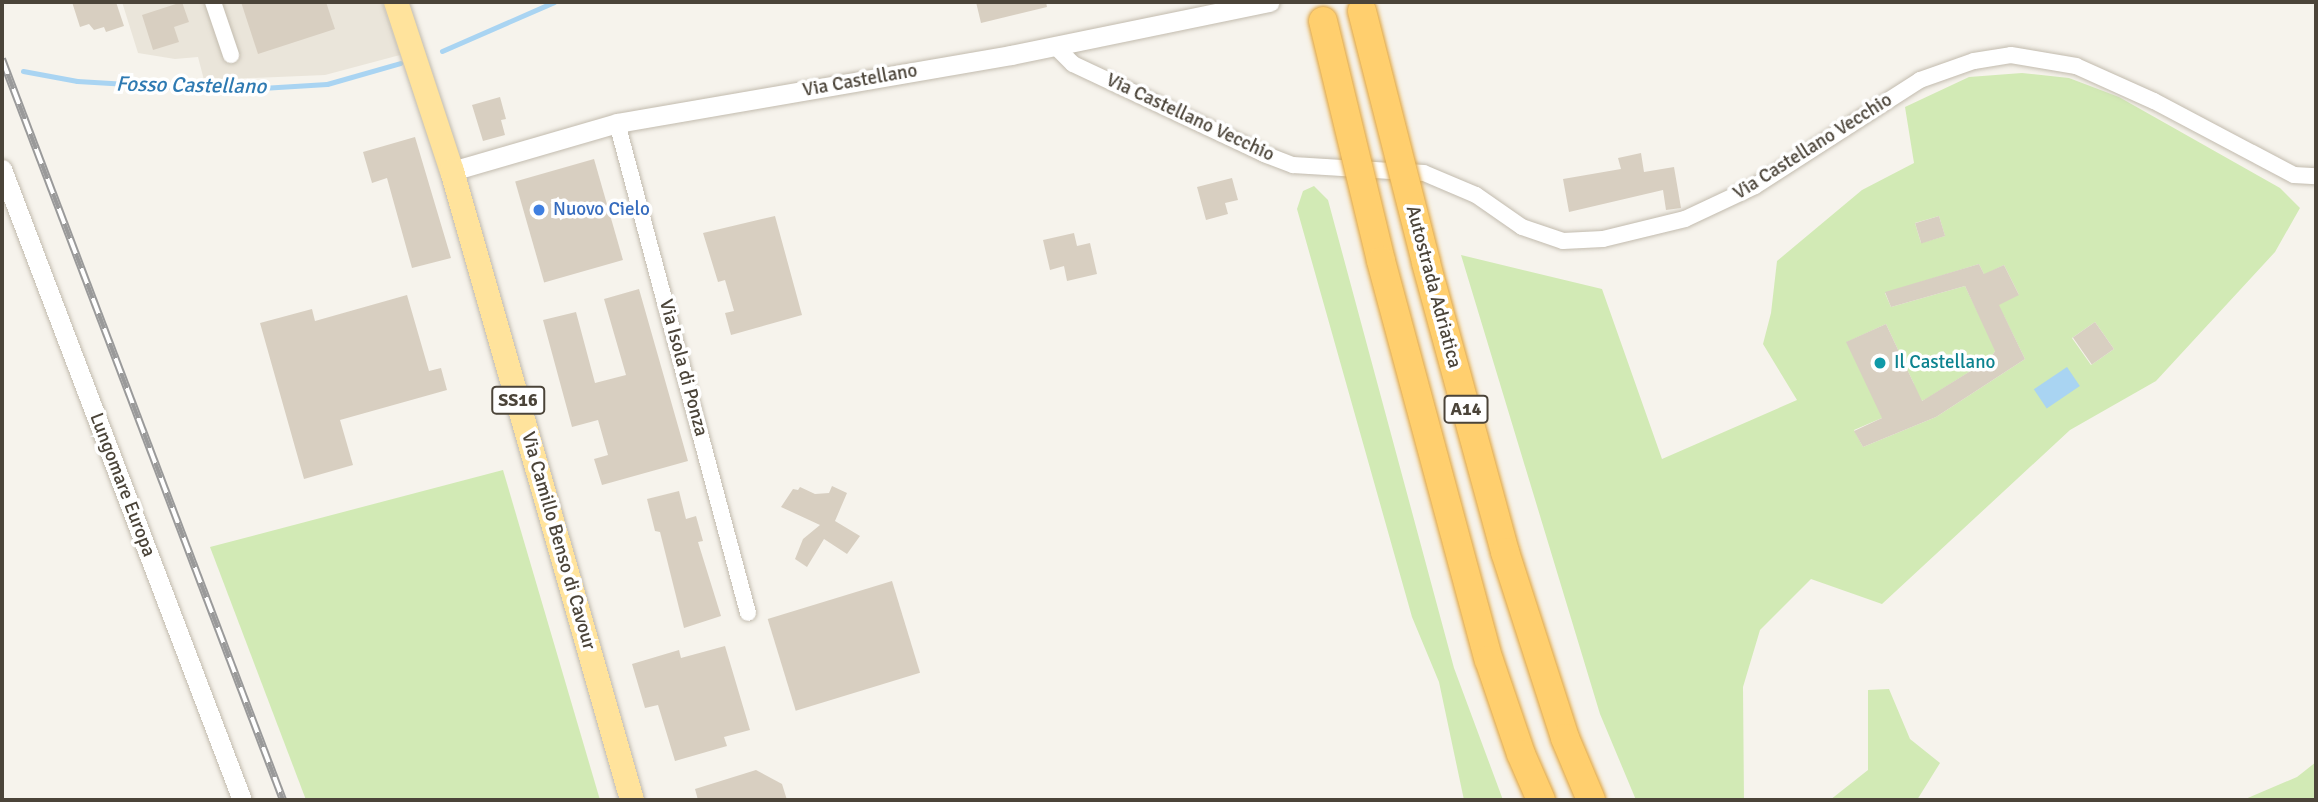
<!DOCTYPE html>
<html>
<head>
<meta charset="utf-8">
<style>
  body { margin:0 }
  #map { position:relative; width:2318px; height:802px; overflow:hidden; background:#f6f3ec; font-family:Signika,sans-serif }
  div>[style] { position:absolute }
  .residential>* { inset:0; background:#eae5da }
  .green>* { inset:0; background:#d2eab5 }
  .water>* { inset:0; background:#a9d4f2; transform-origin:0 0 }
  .stream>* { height:5px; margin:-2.5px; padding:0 2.5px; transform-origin:2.5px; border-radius:2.5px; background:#a9d4f2 }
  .building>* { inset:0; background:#d8cfc1; transform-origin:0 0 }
  .roads { filter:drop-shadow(0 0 2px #c2bbae) drop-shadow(0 0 2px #c2bbae) }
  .minor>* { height:16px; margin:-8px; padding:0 8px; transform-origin:8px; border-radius:8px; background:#fff }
  .tertiary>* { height:19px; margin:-9.5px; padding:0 9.5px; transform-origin:9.5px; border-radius:9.5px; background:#fff }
  .primary>* { height:24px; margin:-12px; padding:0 12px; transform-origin:12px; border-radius:12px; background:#ffe39c }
  .rail>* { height:8px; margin-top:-4px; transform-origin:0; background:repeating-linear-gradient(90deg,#fff 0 16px,#9a9a9a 0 32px); box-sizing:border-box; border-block:2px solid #9a9a9a }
  .bridges { filter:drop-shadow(0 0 2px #e0a43c) drop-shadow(0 0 2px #e0a43c) }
  .motorway-bridge>* { height:28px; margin:-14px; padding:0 14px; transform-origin:14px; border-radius:14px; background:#ffcf6e }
  .dots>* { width:19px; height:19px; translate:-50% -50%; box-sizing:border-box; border:4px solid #fff; border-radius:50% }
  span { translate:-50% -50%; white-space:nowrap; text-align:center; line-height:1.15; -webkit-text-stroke:7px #fff; paint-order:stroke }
  .shield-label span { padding:2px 5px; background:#fff; border:2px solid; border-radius:5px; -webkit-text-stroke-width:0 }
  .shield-label { font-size:18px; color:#4b4439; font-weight:700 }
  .street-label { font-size:19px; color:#4b4439 }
  .shop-label { font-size:19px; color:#366cbe }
  .left { translate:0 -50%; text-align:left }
  .culture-label { font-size:19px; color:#0d838f }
  .water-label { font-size:21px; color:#2e7ab2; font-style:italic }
  .frame { position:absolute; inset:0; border:4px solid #4b4439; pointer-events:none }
</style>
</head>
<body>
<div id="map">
  <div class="residential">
    <i style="clip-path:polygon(122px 2px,382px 2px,400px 55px,325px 75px,204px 80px,198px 57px,175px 59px,138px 53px)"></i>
  </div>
  <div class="green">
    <i style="clip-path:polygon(evenodd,2022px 73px,2069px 78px,2119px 97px,2280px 188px,2300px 208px,2275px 252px,2156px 381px,2070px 430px,1882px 604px,1811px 579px,1760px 630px,1743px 687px,1744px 800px,1636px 800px,1600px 714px,1461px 255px,1602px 289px,1662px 459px,1797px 400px,1763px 344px,1771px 313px,1777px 261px,1862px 190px,1914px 163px,1905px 107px,1969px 77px,2022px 73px,1939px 216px,1945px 236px,1921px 243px,1915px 223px,1939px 216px,2022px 73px,1979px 264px,1999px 305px,1979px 315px,1965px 286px,1891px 307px,1885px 293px,1979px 264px,2022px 73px,2004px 265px,2019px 295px,1988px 273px,2004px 265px,2022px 73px,2004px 316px,2025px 359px,1936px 417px,1863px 447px,1854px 430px,1926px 399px,1990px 359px,1995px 351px,2004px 316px,2022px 73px,2095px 322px,2114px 349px,2091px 365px,2072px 338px,2095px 322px,2022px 73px,1886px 324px,1914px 384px,1847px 342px,1886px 324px)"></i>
    <i style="clip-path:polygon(1314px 186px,1328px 200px,1454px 668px,1503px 800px,1464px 800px,1439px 682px,1412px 617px,1297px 209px,1303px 191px)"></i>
    <i style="clip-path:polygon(503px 470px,600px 800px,306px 800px,210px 547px)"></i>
    <i style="clip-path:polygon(1889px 689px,1910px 739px,1940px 763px,1917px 800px,1830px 800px,1868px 770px,1868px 690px)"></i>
    <i style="clip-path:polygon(2316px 762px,2316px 800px,2243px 800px,2297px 777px)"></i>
  </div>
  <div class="water">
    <i style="left:2067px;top:367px;width:23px;height:40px;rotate:56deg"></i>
  </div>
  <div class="stream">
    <i style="left:442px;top:51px;width:122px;rotate:-23.6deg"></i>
    <i style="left:23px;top:71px;width:55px;rotate:10.5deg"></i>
    <i style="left:77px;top:81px;width:151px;rotate:3.4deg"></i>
    <i style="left:228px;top:90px;width:99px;rotate:-3.5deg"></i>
    <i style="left:327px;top:84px;width:76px;rotate:-16deg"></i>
  </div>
  <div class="building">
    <i style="clip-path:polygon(72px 2px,116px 2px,124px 26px,106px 32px,104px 27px,94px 30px,89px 24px,80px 27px)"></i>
    <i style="clip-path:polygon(182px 2px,189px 22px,174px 27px,179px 42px,153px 50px,142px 15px)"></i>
    <i style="clip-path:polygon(241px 2px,326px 2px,335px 29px,258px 54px)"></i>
    <i style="clip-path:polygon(976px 2px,1046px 2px,1047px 7px,981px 23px)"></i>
    <i style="clip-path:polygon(500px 97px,506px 119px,501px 120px,505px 135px,483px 141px,472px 105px)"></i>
    <i style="clip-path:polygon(415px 137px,451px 258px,412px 268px,387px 178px,372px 183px,363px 152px)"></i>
    <i style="clip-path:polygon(1641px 153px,1644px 172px,1674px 167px,1681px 208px,1666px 210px,1663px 190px,1569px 212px,1563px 179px,1621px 169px,1618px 158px)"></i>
    <i style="left:594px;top:159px;width:105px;height:82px;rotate:74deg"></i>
    <i style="clip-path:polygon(1232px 178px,1238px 200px,1225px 203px,1228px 214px,1206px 220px,1197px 187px)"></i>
    <i style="clip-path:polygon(775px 216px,802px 315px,731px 335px,725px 313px,734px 311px,725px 280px,718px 282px,703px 233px)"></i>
    <i style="left:1939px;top:216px;width:21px;height:25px;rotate:73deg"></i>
    <i style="clip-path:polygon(1074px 233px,1077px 246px,1090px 243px,1097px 274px,1067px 281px,1064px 266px,1050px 270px,1043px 240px)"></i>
    <i style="clip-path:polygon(1979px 264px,1984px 274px,2004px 265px,2019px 295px,1999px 305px,2025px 359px,1936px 417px,1863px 447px,1854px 431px,1882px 418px,1846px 342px,1886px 324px,1922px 401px,1990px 359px,1995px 351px,1965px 286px,1891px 307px,1885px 292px)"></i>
    <i style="clip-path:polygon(639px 289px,688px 461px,602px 485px,594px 459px,608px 455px,598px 420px,572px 427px,543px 320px,576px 312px,595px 383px,626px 375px,604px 299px)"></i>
    <i style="clip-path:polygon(407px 295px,429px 371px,441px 368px,447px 390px,340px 420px,353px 465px,304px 479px,260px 323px,312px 309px,315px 321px)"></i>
    <i style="left:2095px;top:322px;width:33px;height:27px;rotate:55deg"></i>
    <i style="clip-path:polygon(832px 486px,847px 493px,835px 521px,860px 536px,847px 554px,824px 539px,807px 567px,795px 559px,803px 539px,820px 525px,781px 507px,793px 489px,798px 490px,800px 487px,815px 494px,829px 493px)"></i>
    <i style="clip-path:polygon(679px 491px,686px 519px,696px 516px,703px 541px,698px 542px,721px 616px,684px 628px,660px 532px,655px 531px,647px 499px)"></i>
    <i style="left:892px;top:581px;width:96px;height:130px;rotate:73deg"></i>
    <i style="clip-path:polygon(725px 646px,750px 730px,724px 737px,727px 746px,675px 761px,658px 705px,645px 708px,632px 664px,679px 650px,681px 658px)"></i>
    <i style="clip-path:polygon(756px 770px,782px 784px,787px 800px,698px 800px,695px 789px)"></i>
  </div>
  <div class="roads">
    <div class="minor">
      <i style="left:213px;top:2px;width:56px;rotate:71.2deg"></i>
      <i style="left:1056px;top:47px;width:24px;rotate:45deg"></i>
      <i style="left:1073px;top:64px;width:211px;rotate:25.2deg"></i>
      <i style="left:1264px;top:154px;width:31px;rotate:21deg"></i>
      <i style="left:1293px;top:165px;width:131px;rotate:3.5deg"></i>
      <i style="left:1424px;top:173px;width:56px;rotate:22.9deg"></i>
      <i style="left:1476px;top:195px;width:56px;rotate:34.8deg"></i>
      <i style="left:1522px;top:227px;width:43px;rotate:18.9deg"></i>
      <i style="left:1563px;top:241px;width:40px;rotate:-2.9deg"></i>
      <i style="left:1603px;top:239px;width:84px;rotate:-13.7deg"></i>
      <i style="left:1685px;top:219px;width:77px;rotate:-25.2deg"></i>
      <i style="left:1755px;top:186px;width:196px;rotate:-32.7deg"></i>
      <i style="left:1920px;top:80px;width:57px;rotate:-19.4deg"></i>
      <i style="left:1974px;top:61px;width:37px;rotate:-9deg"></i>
      <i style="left:2011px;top:55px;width:66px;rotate:9.6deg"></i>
      <i style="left:2076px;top:66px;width:85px;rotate:24.2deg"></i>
      <i style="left:2154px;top:101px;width:158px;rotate:27.9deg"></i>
      <i style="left:2294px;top:175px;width:22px;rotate:3deg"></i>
      <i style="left:617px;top:123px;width:507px;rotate:75.03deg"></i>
    </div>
    <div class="tertiary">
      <i style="left:2px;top:169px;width:675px;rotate:69.18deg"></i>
      <i style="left:452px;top:171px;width:172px;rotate:-16.2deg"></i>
      <i style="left:617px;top:123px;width:400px;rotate:-9.8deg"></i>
      <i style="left:1011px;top:55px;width:264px;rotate:-11.6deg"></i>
    </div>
    <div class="primary">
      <i style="left:396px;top:2px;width:178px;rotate:71.7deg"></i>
      <i style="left:452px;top:171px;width:654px;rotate:74.03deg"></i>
    </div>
  </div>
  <div class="rail">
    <i style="left:2px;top:59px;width:792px;rotate:69.23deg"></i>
  </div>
  <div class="bridges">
    <div class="motorway-bridge">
      <i style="left:1362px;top:11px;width:260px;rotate:75.7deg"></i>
      <i style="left:1426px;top:263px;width:300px;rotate:74.7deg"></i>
      <i style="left:1505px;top:552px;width:195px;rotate:72.1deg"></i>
      <i style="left:1565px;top:738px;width:67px;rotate:67.2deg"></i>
      <i style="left:1323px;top:21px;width:247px;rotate:76.4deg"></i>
      <i style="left:1381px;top:261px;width:413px;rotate:74.9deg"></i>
      <i style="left:1489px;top:660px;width:99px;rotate:71.2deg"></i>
      <i style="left:1521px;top:754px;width:50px;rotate:66.5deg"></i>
    </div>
  </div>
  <div class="dots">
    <i style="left:539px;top:210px;background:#3f7fe0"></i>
    <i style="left:1880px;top:363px;background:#0f9aa8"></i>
  </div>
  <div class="shield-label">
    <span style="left:518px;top:400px">SS16</span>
    <span style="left:1466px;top:409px">A14</span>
  </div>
  <div class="street-label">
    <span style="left:860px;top:81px;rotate:-10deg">Via Castellano</span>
    <span style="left:1190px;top:118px;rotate:25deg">Via Castellano Vecchio</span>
    <span style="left:1813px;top:147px;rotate:-32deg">Via Castellano Vecchio</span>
    <span style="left:1433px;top:287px;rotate:75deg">Autostrada Adriatica</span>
    <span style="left:683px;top:368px;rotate:75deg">Via Isola di Ponza</span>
    <span style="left:122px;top:485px;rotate:69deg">Lungomare Europa</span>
    <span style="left:558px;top:541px;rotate:74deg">Via Camillo Benso di Cavour</span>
  </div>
  <div class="shop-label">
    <span class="left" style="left:553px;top:210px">Nuovo Cielo</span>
  </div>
  <div class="culture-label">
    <span class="left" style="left:1894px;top:363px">Il Castellano</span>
  </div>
  <div class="water-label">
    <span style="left:191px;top:85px;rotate:1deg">Fosso Castellano</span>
  </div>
  <div class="frame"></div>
</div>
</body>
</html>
